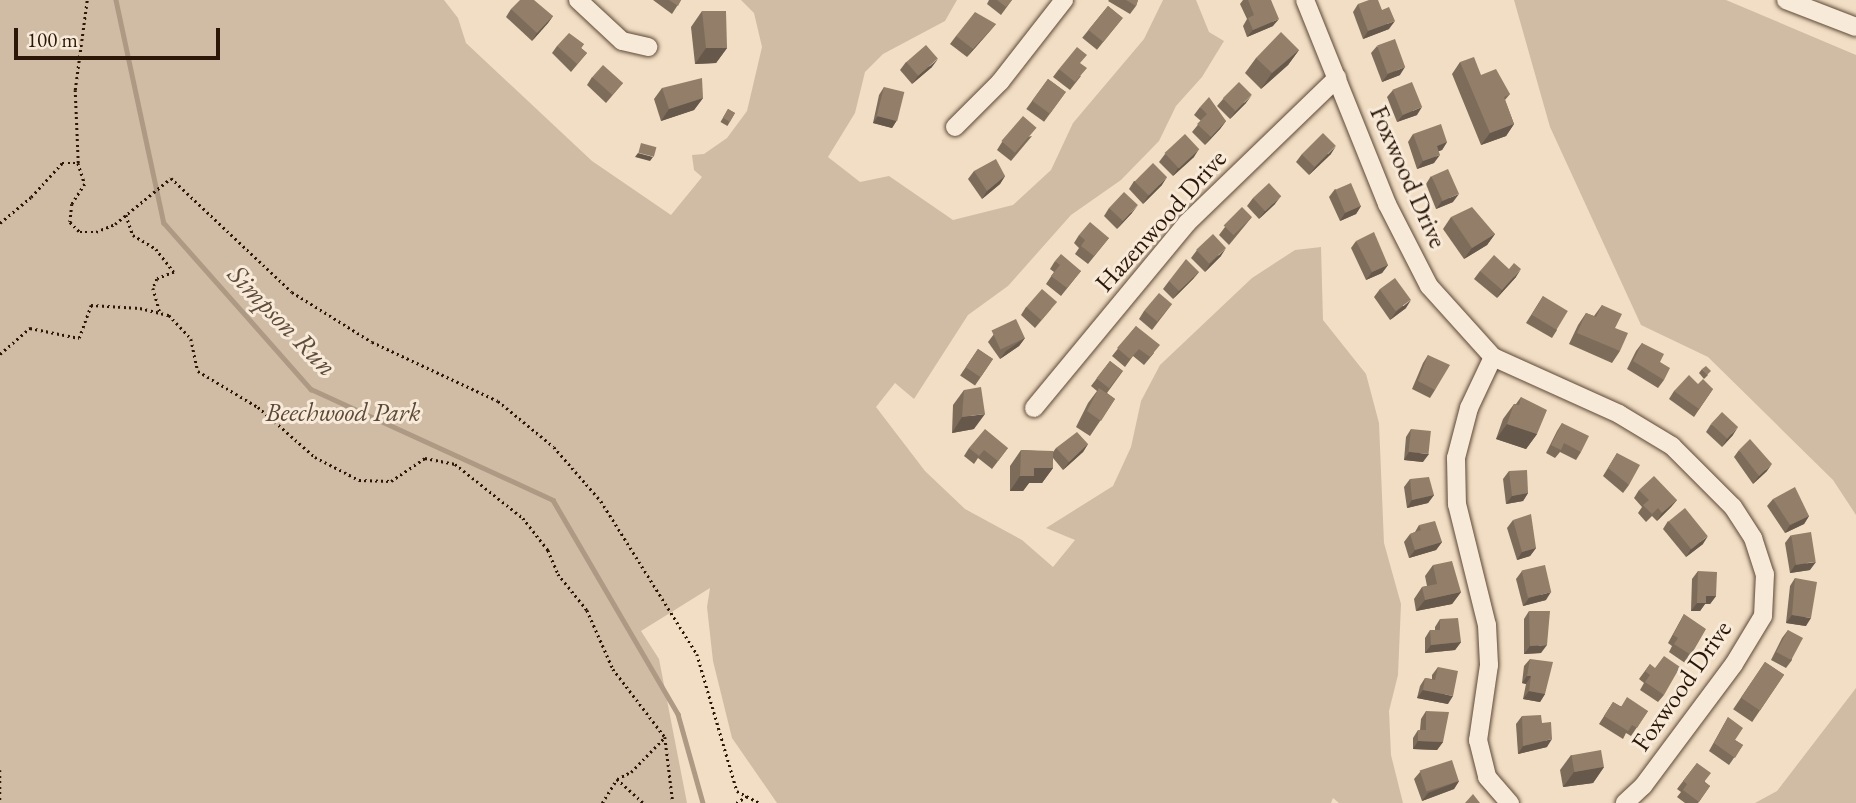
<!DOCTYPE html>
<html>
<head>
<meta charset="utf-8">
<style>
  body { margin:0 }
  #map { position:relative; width:1856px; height:803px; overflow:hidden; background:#f2dec4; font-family:"EB Garamond",serif }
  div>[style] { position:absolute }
  .green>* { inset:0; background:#d0bca4 }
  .stream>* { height:4.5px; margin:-2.25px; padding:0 2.25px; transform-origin:2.25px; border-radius:2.25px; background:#ae9a84 }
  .path>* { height:2.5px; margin-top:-1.25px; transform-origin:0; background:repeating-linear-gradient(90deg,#2b1607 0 2px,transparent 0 5.5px) }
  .roads { filter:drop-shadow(0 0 2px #5d4836) drop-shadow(0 0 2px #5d4836) }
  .minor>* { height:18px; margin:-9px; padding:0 9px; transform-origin:9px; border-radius:9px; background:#f7ead9 }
  .wall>* { inset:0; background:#7e6c5a; transform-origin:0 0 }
  .shaded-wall>* { inset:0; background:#66584a }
  .building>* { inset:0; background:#927e69; transform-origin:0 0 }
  span { translate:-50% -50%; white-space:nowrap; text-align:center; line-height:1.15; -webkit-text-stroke:6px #f7ead9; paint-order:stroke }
  .street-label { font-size:26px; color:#2b1607 }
  .park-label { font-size:26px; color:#5d4836; font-style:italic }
  .water-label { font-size:28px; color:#5f4b39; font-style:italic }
  .scale { position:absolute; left:14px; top:28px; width:206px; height:32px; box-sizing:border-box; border:4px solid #2b1607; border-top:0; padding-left:9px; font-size:21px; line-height:24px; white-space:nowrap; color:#2b1607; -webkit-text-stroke:5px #f7ead9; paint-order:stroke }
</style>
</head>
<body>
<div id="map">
  <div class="green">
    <i style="clip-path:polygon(0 0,444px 0,458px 18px,466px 43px,592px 161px,671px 215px,702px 177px,694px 170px,692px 155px,704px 154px,727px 138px,747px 111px,762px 47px,754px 13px,741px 0,957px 0,945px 21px,883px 54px,865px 72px,855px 113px,828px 157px,860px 182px,889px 176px,953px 220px,1013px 205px,1051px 170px,1073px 123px,1144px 39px,1163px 0,1196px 0,1209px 32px,1224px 41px,1202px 77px,1176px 106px,1159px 141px,1121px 180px,1071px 215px,1008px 286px,968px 315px,914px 399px,895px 383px,876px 407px,925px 471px,965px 509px,1022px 540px,1053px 567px,1075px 540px,1046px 528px,1113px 486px,1131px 447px,1141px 401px,1160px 365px,1252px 278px,1295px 250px,1321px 247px,1323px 320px,1366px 374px,1379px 423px,1384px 543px,1401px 604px,1398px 675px,1389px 711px,1391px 755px,1403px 803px,1339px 803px,1333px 798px,1331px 803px,777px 803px,732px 738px,713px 661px,707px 607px,710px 588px,641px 631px,659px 659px,687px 803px,0 803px)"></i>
    <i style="clip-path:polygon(1514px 0,1726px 0,1856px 55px,1856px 515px,1833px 480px,1708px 357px,1641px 325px,1550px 127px)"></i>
    <i style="clip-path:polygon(1856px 688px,1856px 803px,1755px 803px,1777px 791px)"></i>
  </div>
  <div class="stream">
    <i style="left:116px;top:0;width:228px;rotate:77.9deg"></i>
    <i style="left:164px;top:223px;width:222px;rotate:48.5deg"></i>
    <i style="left:311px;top:389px;width:266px;rotate:24.6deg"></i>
    <i style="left:553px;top:500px;width:248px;rotate:59.7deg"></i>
    <i style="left:678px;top:714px;width:92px;rotate:74.3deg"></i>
  </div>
  <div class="path">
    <i style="left:78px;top:163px;width:73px;rotate:-92.4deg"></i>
    <i style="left:75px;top:90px;width:91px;rotate:-82.4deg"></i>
    <i style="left:126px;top:215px;width:21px;rotate:71deg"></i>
    <i style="left:133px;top:235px;width:27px;rotate:31deg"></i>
    <i style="left:156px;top:249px;width:29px;rotate:52deg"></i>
    <i style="left:174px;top:272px;width:18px;rotate:158deg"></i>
    <i style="left:157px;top:279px;width:10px;rotate:114deg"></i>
    <i style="left:153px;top:288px;width:26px;rotate:74deg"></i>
    <i style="left:0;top:223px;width:40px;rotate:-40deg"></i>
    <i style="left:31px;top:197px;width:46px;rotate:-47.6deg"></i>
    <i style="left:62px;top:163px;width:16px"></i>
    <i style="left:78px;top:163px;width:22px;rotate:72deg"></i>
    <i style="left:85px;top:184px;width:24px;rotate:123deg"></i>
    <i style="left:72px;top:204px;width:18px;rotate:96deg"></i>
    <i style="left:70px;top:222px;width:14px;rotate:45deg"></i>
    <i style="left:80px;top:232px;width:16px"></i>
    <i style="left:96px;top:232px;width:21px;rotate:-23deg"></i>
    <i style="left:115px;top:224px;width:72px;rotate:-39.4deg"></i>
    <i style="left:171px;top:178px;width:166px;rotate:43.3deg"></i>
    <i style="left:292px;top:292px;width:94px;rotate:32deg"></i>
    <i style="left:372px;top:342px;width:139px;rotate:25.1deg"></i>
    <i style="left:498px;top:401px;width:72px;rotate:39.4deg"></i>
    <i style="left:554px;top:447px;width:72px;rotate:49deg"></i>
    <i style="left:601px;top:501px;width:181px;rotate:57.9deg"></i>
    <i style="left:697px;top:654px;width:143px;rotate:73.7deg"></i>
    <i style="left:737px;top:791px;width:26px;rotate:28deg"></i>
    <i style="left:0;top:354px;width:40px;rotate:-41deg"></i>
    <i style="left:30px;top:328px;width:50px;rotate:11.5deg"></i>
    <i style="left:79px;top:338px;width:35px;rotate:-70deg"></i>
    <i style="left:91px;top:305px;width:49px;rotate:3.5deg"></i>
    <i style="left:140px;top:308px;width:30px;rotate:14deg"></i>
    <i style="left:169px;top:315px;width:33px;rotate:47deg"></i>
    <i style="left:191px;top:339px;width:33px;rotate:78deg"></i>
    <i style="left:198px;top:371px;width:70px;rotate:31deg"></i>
    <i style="left:258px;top:407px;width:76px;rotate:41.3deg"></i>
    <i style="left:315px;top:457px;width:50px;rotate:27.6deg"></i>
    <i style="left:359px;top:480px;width:32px;rotate:2deg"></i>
    <i style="left:391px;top:481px;width:41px;rotate:-34.1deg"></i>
    <i style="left:425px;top:458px;width:31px;rotate:11deg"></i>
    <i style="left:455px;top:464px;width:87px;rotate:38.5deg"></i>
    <i style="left:523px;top:518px;width:41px;rotate:52deg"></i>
    <i style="left:548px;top:550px;width:26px;rotate:67deg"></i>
    <i style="left:558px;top:574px;width:46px;rotate:51.1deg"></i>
    <i style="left:587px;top:610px;width:64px;rotate:66.2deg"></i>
    <i style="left:613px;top:669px;width:86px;rotate:52.6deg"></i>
    <i style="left:665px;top:737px;width:66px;rotate:83.1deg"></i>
    <i style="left:0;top:770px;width:33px;rotate:90deg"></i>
    <i style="left:617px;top:779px;width:36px;rotate:42deg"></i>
    <i style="left:602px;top:803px;width:28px;rotate:-58deg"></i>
    <i style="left:617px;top:779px;width:16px;rotate:-27deg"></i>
    <i style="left:631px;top:772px;width:49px;rotate:-45.8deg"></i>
    <i style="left:736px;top:803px;width:13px;rotate:-32deg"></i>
  </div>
  <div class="roads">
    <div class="minor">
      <i style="left:578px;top:0;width:60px;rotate:43deg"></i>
      <i style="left:622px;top:41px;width:27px;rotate:13deg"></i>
      <i style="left:1305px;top:0;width:220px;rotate:68.1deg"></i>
      <i style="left:1387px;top:204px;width:92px;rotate:62.9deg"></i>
      <i style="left:1429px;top:286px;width:96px;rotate:48deg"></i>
      <i style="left:1493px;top:357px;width:138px;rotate:24.3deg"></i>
      <i style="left:1619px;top:414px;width:62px;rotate:31.1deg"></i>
      <i style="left:1672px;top:446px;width:86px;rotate:45deg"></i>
      <i style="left:1733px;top:507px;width:37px;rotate:57deg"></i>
      <i style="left:1753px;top:538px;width:38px;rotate:72deg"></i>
      <i style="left:1765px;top:574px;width:42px;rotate:92.7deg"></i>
      <i style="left:1763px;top:616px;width:56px;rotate:121.1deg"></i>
      <i style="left:1734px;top:664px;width:152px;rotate:126.7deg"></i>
      <i style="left:1643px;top:786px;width:25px;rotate:137deg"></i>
      <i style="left:1786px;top:0;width:75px;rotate:21.1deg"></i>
      <i style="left:955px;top:127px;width:64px;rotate:-45deg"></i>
      <i style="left:1000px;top:82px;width:104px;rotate:-52deg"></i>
      <i style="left:1493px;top:357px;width:56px;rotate:115.2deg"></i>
      <i style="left:1469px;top:408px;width:52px;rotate:104.6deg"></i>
      <i style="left:1456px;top:458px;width:46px;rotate:88.8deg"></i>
      <i style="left:1457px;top:504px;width:125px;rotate:76.1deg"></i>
      <i style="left:1487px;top:625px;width:40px;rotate:87.1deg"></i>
      <i style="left:1489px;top:665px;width:76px;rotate:98.3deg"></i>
      <i style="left:1478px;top:740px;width:38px;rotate:76deg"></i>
      <i style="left:1487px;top:777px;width:35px;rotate:49deg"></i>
      <i style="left:1034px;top:408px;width:240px;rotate:-50.4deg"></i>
      <i style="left:1187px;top:223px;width:209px;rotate:-44deg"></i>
    </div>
  </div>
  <div class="wall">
    <i style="clip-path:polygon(653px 0,681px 0,672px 14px)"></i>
    <i style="clip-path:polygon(989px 0,1012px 0,1001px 15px,987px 4px)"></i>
    <i style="clip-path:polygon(1109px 0,1138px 0,1136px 6px,1130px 14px,1108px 1px)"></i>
    <i style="clip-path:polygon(1243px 0,1271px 0,1273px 26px,1247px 37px,1243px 26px,1247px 19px,1240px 4px)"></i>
    <i style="clip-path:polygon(1358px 4px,1382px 10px,1389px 29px,1363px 39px,1353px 12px)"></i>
    <i style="left:1108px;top:6px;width:19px;height:41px;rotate:39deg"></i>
    <i style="clip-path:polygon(511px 9px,553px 16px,548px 23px,532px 41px,506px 17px)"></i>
    <i style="clip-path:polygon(702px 11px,727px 48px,716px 63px,695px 64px,691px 27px)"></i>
    <i style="clip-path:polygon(996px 24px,967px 57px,950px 44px,956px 36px)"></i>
    <i style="clip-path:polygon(584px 44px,581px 48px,587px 53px,571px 72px,552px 53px,557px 46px)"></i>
    <i style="clip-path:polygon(1377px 46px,1400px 75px,1382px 82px,1371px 53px)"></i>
    <i style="clip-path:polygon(1299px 50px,1288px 65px,1261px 89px,1245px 73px,1256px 58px)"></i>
    <i style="clip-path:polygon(906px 62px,932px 67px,912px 84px,900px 70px)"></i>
    <i style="clip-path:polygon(1460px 62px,1510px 94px,1505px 100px,1514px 124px,1506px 136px,1481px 145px,1452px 74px)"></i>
    <i style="clip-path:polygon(1059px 69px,1081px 76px,1070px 90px,1053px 77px)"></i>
    <i style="clip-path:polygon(592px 77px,623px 83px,606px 103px,587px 85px)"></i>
    <i style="left:1048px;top:79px;width:22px;height:37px;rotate:36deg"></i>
    <i style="clip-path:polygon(884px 87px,897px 120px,892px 128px,873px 123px,879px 95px)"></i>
    <i style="clip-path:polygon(662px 88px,703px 98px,694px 110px,661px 121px,654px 99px)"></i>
    <i style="clip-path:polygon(1393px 90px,1417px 115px,1397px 122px,1387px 97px)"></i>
    <i style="clip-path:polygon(1223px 99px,1246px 103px,1230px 119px,1217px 106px)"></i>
    <i style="clip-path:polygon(1200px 107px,1226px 121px,1220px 129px,1205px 145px,1192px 132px,1201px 121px,1194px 115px)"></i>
    <i style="left:728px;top:109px;width:8px;height:15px;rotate:30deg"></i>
    <i style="clip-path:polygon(1413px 134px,1447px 142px,1442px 150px,1438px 151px,1434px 163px,1417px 169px,1408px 142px)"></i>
    <i style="clip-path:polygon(1032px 136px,1011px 161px,997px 150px,1002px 142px)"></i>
    <i style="clip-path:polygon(1165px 154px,1194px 157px,1173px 176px,1159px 162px)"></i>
    <i style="clip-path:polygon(1302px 154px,1331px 154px,1309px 175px,1296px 162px)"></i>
    <i style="clip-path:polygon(974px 171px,1005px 176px,1000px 184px,982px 199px,968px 179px)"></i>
    <i style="clip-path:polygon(1431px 176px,1453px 202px,1436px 209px,1426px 184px)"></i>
    <i style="clip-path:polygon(1134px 181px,1162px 185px,1143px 204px,1129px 189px)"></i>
    <i style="clip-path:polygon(1335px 189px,1361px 206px,1356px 214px,1340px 221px,1329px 197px)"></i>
    <i style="clip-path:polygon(1253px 198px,1275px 204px,1259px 219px,1247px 206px)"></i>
    <i style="clip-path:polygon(1109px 208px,1132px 213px,1117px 229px,1104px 216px)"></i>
    <i style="clip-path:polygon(1252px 217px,1229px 245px,1219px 235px,1225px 227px)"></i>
    <i style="clip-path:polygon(1451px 217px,1495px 234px,1487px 245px,1464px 259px,1443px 229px)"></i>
    <i style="clip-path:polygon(1079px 235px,1109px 238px,1088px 264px,1075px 254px,1079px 248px,1074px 243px)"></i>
    <i style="clip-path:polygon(1356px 241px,1388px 265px,1382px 273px,1366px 280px,1351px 248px)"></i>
    <i style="clip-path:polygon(1197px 250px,1221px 256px,1205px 272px,1191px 258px)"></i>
    <i style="clip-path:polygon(1055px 261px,1081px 271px,1061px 296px,1046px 284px,1054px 272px,1050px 269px)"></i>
    <i style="clip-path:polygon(1480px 271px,1516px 277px,1497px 298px,1474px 279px)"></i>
    <i style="clip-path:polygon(1199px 272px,1193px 279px,1173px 299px,1163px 289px,1169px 281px)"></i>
    <i style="clip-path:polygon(1380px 289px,1406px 308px,1390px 320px,1374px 297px)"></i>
    <i style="clip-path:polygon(1543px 296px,1557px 330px,1552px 338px,1526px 323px)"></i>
    <i style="clip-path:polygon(1172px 304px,1152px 330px,1139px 319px,1144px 311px)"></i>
    <i style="clip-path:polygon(1602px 305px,1615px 328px,1620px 351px,1612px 363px,1569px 344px,1578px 325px,1586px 313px,1594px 316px)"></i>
    <i style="clip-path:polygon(1026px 307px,1051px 309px,1035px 328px,1021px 315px)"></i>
    <i style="clip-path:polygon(1136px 326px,1154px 353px,1144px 365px,1133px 356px,1125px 367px,1112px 356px)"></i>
    <i style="clip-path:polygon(994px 334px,1025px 338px,1019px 346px,1000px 359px,988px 342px)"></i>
    <i style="clip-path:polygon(1642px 343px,1660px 362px,1664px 380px,1658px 388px,1627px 369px,1636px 351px)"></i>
    <i style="left:978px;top:349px;width:18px;height:32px;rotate:34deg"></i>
    <i style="clip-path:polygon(1428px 355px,1435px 390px,1430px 398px,1412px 389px,1423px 363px)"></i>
    <i style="clip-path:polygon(1110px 361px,1123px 371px,1107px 393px,1115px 399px,1090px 436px,1076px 427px,1088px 403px,1097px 391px,1091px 386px)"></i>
    <i style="clip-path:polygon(1702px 369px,1708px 375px,1704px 379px,1699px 373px)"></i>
    <i style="clip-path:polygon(1698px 384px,1713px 389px,1694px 417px,1669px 399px,1674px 391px)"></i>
    <i style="clip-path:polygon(964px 390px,974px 429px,952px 433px,953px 405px)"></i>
    <i style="clip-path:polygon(1521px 397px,1537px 434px,1526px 449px,1496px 439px,1503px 419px,1514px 404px,1516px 404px)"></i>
    <i style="clip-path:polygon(1562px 423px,1581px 452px,1576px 460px,1560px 452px,1555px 458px,1546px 453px,1557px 431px)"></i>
    <i style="clip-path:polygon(1711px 424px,1733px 435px,1722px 447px,1706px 432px)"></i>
    <i style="clip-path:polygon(1411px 429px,1423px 462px,1404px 460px,1406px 437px)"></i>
    <i style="clip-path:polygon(1088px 444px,1083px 452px,1063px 470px,1053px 458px,1053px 468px,1042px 483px,1029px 483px,1023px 491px,1010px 491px,1010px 466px,1021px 450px,1053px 452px,1056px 448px)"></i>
    <i style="clip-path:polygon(969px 448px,1008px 448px,992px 469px,978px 458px,974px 464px,964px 456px)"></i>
    <i style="clip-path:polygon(1739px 450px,1767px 471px,1753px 484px,1734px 457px)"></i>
    <i style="clip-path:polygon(1617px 453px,1629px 485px,1623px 493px,1603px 476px)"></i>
    <i style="clip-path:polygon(1509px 471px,1528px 493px,1523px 501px,1506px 504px,1503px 479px)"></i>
    <i style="clip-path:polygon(1410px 479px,1434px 495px,1428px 503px,1407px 508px,1404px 487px)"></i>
    <i style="clip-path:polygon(1639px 490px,1677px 500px,1671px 507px,1657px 521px,1652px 516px,1646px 522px,1638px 513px,1642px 507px,1634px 498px)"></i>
    <i style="clip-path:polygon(1773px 499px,1809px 516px,1804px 524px,1785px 533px,1767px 506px)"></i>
    <i style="clip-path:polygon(1513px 520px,1536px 548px,1530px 556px,1517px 560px,1507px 528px)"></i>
    <i style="clip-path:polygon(1668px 521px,1703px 544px,1686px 557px,1663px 529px)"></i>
    <i style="clip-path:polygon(1419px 525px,1442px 542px,1436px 550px,1409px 558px,1404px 542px,1410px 534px,1415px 532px)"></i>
    <i style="clip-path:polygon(1791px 535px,1810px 570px,1790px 573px,1785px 543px)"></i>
    <i style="clip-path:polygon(1433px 565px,1461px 592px,1452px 604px,1416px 611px,1414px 599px,1422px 587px,1427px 586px,1425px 576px)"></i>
    <i style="clip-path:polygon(1522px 571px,1546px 600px,1523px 606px,1516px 579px)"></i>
    <i style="clip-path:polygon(1698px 571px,1716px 596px,1710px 604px,1705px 604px,1700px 611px,1691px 611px,1692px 579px)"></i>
    <i style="clip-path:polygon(1795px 578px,1806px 626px,1786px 623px,1790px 586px)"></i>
    <i style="clip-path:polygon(1529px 611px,1541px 653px,1524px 654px,1524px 619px)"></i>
    <i style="clip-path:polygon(1684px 614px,1691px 655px,1685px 663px,1669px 652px,1672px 646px,1668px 643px)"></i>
    <i style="clip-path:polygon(1440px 619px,1461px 642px,1455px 650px,1425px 653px,1425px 638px,1430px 630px,1435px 630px,1435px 627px)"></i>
    <i style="clip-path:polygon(1788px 630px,1792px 660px,1786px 668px,1771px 660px,1782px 638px)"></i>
    <i style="clip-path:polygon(1530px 659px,1545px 694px,1540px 702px,1523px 699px,1526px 684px,1522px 683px,1524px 666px)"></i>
    <i style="left:1765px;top:662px;width:23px;height:57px;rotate:34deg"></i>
    <i style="clip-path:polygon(1650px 664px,1664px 695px,1658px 702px,1640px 690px,1644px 683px,1639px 679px)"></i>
    <i style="clip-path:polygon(1438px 667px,1448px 704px,1417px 698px,1420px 686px,1425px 678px,1432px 679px,1432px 675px)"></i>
    <i style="clip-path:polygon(1613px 702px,1620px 706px,1648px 711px,1631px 736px,1626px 733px,1623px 739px,1599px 724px)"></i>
    <i style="clip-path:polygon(1426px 711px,1443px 742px,1437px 750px,1413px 749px,1413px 738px,1418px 730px,1420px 730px,1421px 719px)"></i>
    <i style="clip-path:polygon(1522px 716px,1542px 723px,1547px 747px,1518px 754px,1516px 724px)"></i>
    <i style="clip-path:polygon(1728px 717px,1735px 740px,1743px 745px,1729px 765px,1709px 751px)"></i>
    <i style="clip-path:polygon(1571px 755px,1604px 767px,1593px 783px,1563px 787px,1560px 770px)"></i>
    <i style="clip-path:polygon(1697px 763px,1705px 782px,1710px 786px,1698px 803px,1685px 803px,1677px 797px,1681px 792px,1677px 789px)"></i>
    <i style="clip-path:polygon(1420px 772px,1459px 781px,1454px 789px,1422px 801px,1414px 779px)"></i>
  </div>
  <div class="shaded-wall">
    <i style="clip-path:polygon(553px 16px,548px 23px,532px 41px,537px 33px)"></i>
    <i style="clip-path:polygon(1279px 19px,1273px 26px,1247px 37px,1253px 30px)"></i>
    <i style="clip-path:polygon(1395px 21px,1389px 29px,1363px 39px,1368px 31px)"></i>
    <i style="clip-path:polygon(996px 24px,990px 31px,967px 57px,973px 49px)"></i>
    <i style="clip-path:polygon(706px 48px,727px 48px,716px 63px,695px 64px)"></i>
    <i style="clip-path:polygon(1299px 50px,1288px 65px,1261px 89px,1272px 73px)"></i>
    <i style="clip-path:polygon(938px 59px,932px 67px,912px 84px,918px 76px)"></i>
    <i style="clip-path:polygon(1405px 67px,1400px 75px,1382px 82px,1388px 74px)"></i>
    <i style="clip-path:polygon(1252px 95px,1246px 103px,1230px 119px,1235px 112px)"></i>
    <i style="clip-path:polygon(703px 98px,694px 110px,661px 121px,669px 109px)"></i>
    <i style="clip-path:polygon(1422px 107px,1417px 115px,1397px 122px,1403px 115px)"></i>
    <i style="clip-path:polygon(878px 116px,897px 120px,892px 128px,873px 123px)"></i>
    <i style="clip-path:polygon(1226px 121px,1220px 129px,1205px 145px,1211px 137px)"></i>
    <i style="clip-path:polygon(1514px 124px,1506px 136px,1481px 145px,1490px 133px)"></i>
    <i style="clip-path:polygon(1447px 142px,1442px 150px,1431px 154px,1437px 146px)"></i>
    <i style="clip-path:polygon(1336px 146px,1331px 154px,1309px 175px,1315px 167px)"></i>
    <i style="clip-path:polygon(1199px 149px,1194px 157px,1173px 176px,1178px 168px)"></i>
    <i style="clip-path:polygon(638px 153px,653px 157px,650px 161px,635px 157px)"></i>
    <i style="clip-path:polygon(1440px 155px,1434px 163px,1417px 169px,1423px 161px)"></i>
    <i style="clip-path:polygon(1005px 176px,1000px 184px,982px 199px,987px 191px)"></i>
    <i style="clip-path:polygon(1167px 177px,1162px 185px,1143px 204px,1148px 196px)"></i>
    <i style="clip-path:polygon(1459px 194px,1453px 202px,1436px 209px,1442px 201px)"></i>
    <i style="clip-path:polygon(1281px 196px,1275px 204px,1259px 219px,1265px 211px)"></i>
    <i style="clip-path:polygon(1138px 205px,1132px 213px,1117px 229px,1123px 221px)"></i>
    <i style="clip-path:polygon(1361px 206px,1356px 214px,1340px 221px,1345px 213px)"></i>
    <i style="clip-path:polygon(1495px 234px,1487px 245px,1464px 259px,1472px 248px)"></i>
    <i style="clip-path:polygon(1226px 248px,1221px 256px,1205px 272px,1210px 264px)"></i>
    <i style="clip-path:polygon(1388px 265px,1382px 273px,1366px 280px,1372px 272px)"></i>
    <i style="clip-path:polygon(1521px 269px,1516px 277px,1497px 298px,1502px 290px)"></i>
    <i style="clip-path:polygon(1199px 272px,1193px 279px,1173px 299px,1179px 291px)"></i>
    <i style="clip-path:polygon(1411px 300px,1406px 308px,1390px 320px,1396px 312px)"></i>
    <i style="clip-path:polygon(1025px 338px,1019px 346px,1000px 359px,1006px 351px)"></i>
    <i style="clip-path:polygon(985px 414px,974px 429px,952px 433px,962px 417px)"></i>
    <i style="clip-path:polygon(1507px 424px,1537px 434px,1526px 449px,1496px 439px)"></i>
    <i style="clip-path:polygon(1738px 427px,1733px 435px,1722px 447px,1727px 439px)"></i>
    <i style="clip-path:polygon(1088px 444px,1083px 452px,1063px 470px,1069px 462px)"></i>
    <i style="clip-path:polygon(1409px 452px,1429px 454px,1423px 462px,1404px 460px)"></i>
    <i style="clip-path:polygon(1772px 464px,1767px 471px,1753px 484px,1759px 476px)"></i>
    <i style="clip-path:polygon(1034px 468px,1053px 468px,1042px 483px,1029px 483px,1023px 491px,1010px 491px,1020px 476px)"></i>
    <i style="clip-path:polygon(1528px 493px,1523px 501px,1506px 504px,1512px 496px)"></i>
    <i style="clip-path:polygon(1434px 495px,1428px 503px,1407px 508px,1412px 500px)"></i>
    <i style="clip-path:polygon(1677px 500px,1671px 507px,1657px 521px,1662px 513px)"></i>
    <i style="clip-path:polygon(1809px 516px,1804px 524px,1785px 533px,1790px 525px)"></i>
    <i style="clip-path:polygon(1708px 536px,1703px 544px,1686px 557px,1691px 549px)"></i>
    <i style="clip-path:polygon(1442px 542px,1436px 550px,1409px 558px,1415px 550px)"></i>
    <i style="clip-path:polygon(1536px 548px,1530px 556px,1517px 560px,1522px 552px)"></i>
    <i style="clip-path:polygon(1816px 562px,1810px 570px,1790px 573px,1795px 565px)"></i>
    <i style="clip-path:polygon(1461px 592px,1452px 604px,1416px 611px,1425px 600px)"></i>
    <i style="clip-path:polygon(1551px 592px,1546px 600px,1523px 606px,1529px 598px)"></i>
    <i style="clip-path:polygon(1706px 596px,1716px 596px,1710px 604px,1705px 604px,1700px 611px,1691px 611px,1697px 603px)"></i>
    <i style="clip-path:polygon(1792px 615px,1811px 618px,1806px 626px,1786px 623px)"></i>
    <i style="clip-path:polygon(1461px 642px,1455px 650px,1425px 653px,1431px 645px)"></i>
    <i style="clip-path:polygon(1547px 645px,1541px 653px,1524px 654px,1530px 646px)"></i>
    <i style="clip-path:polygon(1527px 676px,1531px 676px,1526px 684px,1522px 683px)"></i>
    <i style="clip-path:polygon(1423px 690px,1453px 696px,1448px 704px,1417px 698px)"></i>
    <i style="clip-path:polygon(1529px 691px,1545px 694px,1540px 702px,1523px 699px)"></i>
    <i style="clip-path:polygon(1552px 739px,1547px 747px,1518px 754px,1523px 746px)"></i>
    <i style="clip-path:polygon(1418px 741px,1443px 742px,1437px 750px,1413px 749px)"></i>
    <i style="clip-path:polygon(1604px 767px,1593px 783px,1563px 787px,1574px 772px)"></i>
    <i style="clip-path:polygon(1459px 781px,1454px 789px,1422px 801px,1428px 793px)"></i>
  </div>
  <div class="building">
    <i style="clip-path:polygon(520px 0,534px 0,553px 16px,537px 33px,511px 9px)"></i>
    <i style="clip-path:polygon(669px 0,681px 0,678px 6px)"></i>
    <i style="clip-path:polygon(997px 0,1012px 0,1006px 7px)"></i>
    <i style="clip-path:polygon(1126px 0,1138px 0,1136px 6px)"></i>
    <i style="clip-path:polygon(1248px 0,1271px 0,1279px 19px,1253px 30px,1248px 18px,1254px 15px)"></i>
    <i style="clip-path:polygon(1369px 0,1378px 0,1382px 10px,1389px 7px,1395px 21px,1368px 31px,1358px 4px)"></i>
    <i style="left:1108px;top:6px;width:19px;height:31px;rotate:39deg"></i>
    <i style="clip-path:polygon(702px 11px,726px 11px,727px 48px,706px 48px)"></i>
    <i style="clip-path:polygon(975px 12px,996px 24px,973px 49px,956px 36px)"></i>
    <i style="clip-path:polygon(1281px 32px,1299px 50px,1272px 73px,1256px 58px)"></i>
    <i style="clip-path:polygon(569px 33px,584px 44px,581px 48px,587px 53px,577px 64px,557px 46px)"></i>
    <i style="left:1395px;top:39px;width:30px;height:19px;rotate:70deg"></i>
    <i style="left:926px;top:45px;width:18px;height:26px;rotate:49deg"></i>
    <i style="clip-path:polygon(1077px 47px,1087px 55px,1080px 63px,1087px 68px,1075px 82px,1059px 69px)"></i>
    <i style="clip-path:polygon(1474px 57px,1481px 75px,1496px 69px,1510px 94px,1504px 97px,1514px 124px,1490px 133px,1460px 62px)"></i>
    <i style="left:603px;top:65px;width:27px;height:16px;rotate:42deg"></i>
    <i style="clip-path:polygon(702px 78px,703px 98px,669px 109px,662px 88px)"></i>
    <i style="left:1048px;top:79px;width:22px;height:27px;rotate:36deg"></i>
    <i style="left:1239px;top:82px;width:18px;height:23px;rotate:45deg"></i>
    <i style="left:1412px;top:82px;width:27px;height:21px;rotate:68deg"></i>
    <i style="left:884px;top:87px;width:21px;height:30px;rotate:14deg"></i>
    <i style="clip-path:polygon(1209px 97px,1226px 121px,1211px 137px,1197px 124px,1207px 114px,1200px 107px)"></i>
    <i style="left:728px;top:109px;width:8px;height:10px;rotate:30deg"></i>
    <i style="left:1023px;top:116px;width:18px;height:33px;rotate:41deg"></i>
    <i style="clip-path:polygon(1441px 124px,1447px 142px,1437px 146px,1440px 155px,1423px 161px,1413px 134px)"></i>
    <i style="left:1323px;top:133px;width:18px;height:30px;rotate:45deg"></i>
    <i style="left:1185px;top:134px;width:21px;height:28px;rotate:47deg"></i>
    <i style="left:641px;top:143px;width:16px;height:10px;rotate:15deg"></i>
    <i style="clip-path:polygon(996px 159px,1005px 176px,987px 191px,974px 171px)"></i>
    <i style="left:1153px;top:163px;width:20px;height:26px;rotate:45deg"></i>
    <i style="left:1448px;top:169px;width:27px;height:18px;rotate:66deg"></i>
    <i style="left:1269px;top:183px;width:18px;height:22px;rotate:47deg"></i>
    <i style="left:1351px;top:183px;width:25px;height:17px;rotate:67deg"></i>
    <i style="left:1124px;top:192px;width:19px;height:22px;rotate:43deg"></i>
    <i style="left:1242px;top:207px;width:14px;height:26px;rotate:45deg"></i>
    <i style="clip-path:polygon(1472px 207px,1495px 234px,1472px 248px,1451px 217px)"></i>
    <i style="clip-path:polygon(1090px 222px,1109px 238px,1094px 256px,1081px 246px,1085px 240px,1079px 235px)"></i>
    <i style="clip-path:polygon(1374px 232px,1388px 265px,1372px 272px,1356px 241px)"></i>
    <i style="left:1213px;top:234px;width:19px;height:23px;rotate:47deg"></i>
    <i style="clip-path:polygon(1061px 254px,1081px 271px,1067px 288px,1051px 276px,1060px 265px,1055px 261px)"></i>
    <i style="clip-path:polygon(1494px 255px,1509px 269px,1514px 263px,1521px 269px,1502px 290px,1480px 271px)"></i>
    <i style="clip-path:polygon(1186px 259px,1199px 272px,1179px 291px,1169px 281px)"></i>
    <i style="left:1395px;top:278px;width:27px;height:19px;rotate:54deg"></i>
    <i style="left:1042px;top:289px;width:20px;height:24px;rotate:41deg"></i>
    <i style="left:1159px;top:293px;width:17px;height:23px;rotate:40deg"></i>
    <i style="left:1543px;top:296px;width:29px;height:22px;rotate:31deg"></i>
    <i style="clip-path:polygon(1602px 305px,1622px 314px,1615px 328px,1628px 333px,1620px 351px,1577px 333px,1586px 313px,1596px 317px)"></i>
    <i style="left:1016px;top:319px;width:21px;height:27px;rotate:65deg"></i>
    <i style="clip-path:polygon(1136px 326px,1160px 345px,1150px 357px,1139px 349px,1130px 359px,1117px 348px)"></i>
    <i style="clip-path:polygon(1642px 343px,1664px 354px,1660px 362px,1670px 368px,1664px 380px,1633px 361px)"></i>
    <i style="left:978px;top:349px;width:18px;height:22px;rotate:34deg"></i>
    <i style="clip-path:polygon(1428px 355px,1450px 365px,1435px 390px,1418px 381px)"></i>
    <i style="left:1110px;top:361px;width:16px;height:22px;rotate:38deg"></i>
    <i style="clip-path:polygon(1706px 366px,1711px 371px,1707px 375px,1702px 369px)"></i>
    <i style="clip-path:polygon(1689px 375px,1698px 384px,1703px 379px,1713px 389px,1699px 409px,1674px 391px)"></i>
    <i style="clip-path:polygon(981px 387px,985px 414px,962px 417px,964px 390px)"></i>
    <i style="clip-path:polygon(1099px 388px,1115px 399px,1101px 421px,1087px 411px)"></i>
    <i style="clip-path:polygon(1521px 397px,1547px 410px,1537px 434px,1507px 424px,1514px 404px,1519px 405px)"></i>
    <i style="left:1722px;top:412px;width:22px;height:16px;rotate:43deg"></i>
    <i style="clip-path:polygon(1562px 423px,1589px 436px,1581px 452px,1564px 443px,1561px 450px,1551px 445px)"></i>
    <i style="clip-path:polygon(985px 429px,1008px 448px,998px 461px,984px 450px,979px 456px,969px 448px)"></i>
    <i style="left:1411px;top:429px;width:20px;height:23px;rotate:6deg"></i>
    <i style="clip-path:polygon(1077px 432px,1088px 444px,1069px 462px,1056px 448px)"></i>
    <i style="clip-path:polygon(1750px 439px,1772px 464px,1759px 476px,1739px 450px)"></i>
    <i style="clip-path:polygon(1021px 450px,1053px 451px,1053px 468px,1034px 468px,1034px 476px,1020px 476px)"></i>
    <i style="clip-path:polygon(1617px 453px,1640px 465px,1629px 485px,1608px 468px)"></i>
    <i style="clip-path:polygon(1527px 470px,1528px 493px,1512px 496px,1509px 471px)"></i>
    <i style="clip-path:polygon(1654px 476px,1677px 500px,1662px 513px,1658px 508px,1652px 514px,1643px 505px,1649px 500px,1639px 490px)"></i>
    <i style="clip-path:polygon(1429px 477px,1434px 495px,1412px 500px,1410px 479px)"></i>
    <i style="clip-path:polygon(1795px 487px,1809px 516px,1790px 525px,1773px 499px)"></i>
    <i style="left:1685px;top:508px;width:36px;height:21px;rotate:51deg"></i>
    <i style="clip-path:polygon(1531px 514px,1536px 548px,1522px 552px,1513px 520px)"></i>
    <i style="clip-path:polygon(1435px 521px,1442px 542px,1415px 550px,1410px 534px,1421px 530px,1419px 525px)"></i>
    <i style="left:1811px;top:532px;width:30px;height:20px;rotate:81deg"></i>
    <i style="clip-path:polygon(1452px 561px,1461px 592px,1425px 600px,1422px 587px,1437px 584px,1433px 565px)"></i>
    <i style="left:1545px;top:565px;width:28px;height:24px;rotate:77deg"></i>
    <i style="clip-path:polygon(1698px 571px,1717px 572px,1716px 596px,1706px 596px,1706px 603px,1697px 603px)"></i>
    <i style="clip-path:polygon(1795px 578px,1817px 582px,1811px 618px,1792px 615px)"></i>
    <i style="clip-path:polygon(1529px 611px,1550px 611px,1547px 645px,1530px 646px)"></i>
    <i style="clip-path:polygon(1684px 614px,1706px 629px,1691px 655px,1674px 644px,1678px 638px,1673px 635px)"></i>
    <i style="clip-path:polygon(1458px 618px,1461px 642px,1431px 645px,1430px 630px,1440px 630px,1440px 619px)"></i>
    <i style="left:1788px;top:630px;width:17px;height:25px;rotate:28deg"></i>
    <i style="clip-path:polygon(1664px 656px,1680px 667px,1664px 695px,1645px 682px,1650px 675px,1645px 671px,1650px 664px,1655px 668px)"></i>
    <i style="clip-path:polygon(1530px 659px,1553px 662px,1545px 694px,1529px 691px,1531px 676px,1527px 676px)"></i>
    <i style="left:1765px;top:662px;width:23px;height:43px;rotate:34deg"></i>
    <i style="clip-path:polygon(1438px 667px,1458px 671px,1453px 696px,1423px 690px,1425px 678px,1435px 680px)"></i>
    <i style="clip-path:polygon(1627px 697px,1648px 711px,1637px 728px,1632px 725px,1628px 731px,1604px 716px,1613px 702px,1621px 707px)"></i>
    <i style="clip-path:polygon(1426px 711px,1449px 712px,1443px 742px,1418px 741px,1418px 730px,1426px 730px)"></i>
    <i style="clip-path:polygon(1541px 715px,1542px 723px,1551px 722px,1552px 739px,1523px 746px,1522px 716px)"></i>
    <i style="clip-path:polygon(1728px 717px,1743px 728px,1735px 740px,1743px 745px,1735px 758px,1714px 743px)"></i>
    <i style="left:1601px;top:750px;width:17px;height:30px;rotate:80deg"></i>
    <i style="left:1452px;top:760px;width:22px;height:34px;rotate:72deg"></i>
    <i style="clip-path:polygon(1697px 763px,1711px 773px,1704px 782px,1710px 786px,1699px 802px,1683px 790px,1687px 784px,1683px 781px)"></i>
    <i style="clip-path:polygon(1473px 794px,1480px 803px,1465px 803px)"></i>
  </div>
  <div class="street-label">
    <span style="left:1408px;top:177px;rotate:66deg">Foxwood Drive</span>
    <span style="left:1161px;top:221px;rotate:-48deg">Hazenwood Drive</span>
    <span style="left:1682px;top:686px;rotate:-55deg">Foxwood Drive</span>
  </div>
  <div class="park-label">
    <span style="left:343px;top:413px">Beechwood Park</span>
  </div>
  <div class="water-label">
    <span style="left:283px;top:320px;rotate:46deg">Simpson Run</span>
  </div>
  <div class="scale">100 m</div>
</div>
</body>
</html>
